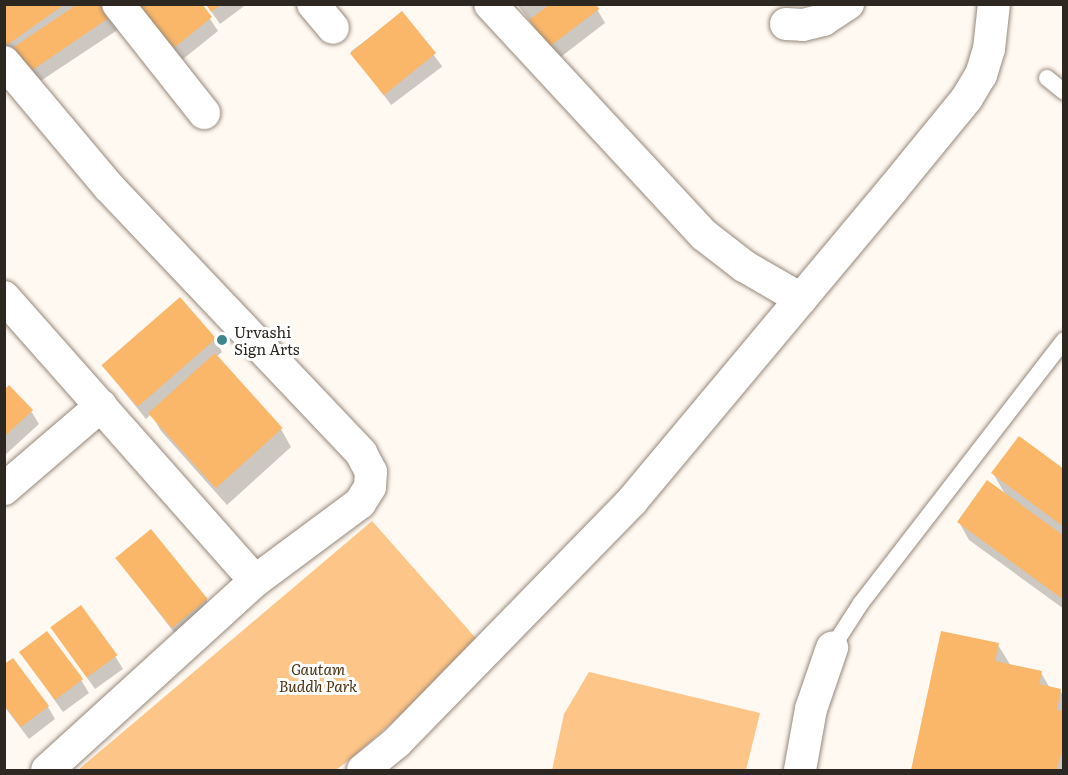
<!DOCTYPE html>
<html>
<head>
<meta charset="utf-8">
<style>
  body { margin:0 }
  #map { position:relative; width:1068px; height:775px; overflow:hidden; background:#fff9f2; font-family:Literata,serif }
  div>[style] { position:absolute }
  .green>* { inset:0; background:#fdc587 }
  .shadow>* { inset:0; background:#0003; transform-origin:0 0 }
  .building>* { inset:0; background:#fab769; transform-origin:0 0 }
  .roads { filter:drop-shadow(0 0 2px #96887a) drop-shadow(0 0 2px #96887a) }
  .service>* { height:16px; margin:-8px; padding:0 8px; transform-origin:8px; border-radius:8px; background:#fff }
  .minor>* { height:32px; margin:-16px; padding:0 16px; transform-origin:16px; border-radius:16px; background:#fff }
  .dots>* { width:16px; height:16px; translate:-50% -50%; box-sizing:border-box; border:3px solid #fff; border-radius:50% }
  span { translate:-50% -50%; white-space:nowrap; text-align:center; line-height:1.15; -webkit-text-stroke:6px #fff; paint-order:stroke }
  .poi-label { font-size:15px; color:#2c2721 }
  .left { translate:0 -50%; text-align:left }
  .park-label { font-size:15px; color:#4d3211; font-style:italic }
  .frame { position:absolute; inset:0; border:6px solid #2c2721; pointer-events:none }
</style>
</head>
<body>
<div id="map">
  <div class="green">
    <i style="clip-path:polygon(372px 521px,481px 644px,353px 757px,336px 770px,78px 770px)"></i>
    <i style="clip-path:polygon(589px 672px,760px 713px,746px 770px,552px 770px,564px 714px)"></i>
  </div>
  <div class="shadow">
    <i style="clip-path:polygon(4px 4px,112px 4px,125px 25px,33px 86px,4px 55px)"></i>
    <i style="clip-path:polygon(125px 4px,200px 4px,218px 31px,173px 67px)"></i>
    <i style="clip-path:polygon(206px 4px,247px 4px,220px 24px)"></i>
    <i style="clip-path:polygon(517px 4px,594px 4px,605px 23px,558px 59px)"></i>
    <i style="left:402px;top:13px;width:67px;height:64px;rotate:53deg"></i>
    <i style="clip-path:polygon(180px 299px,215px 339px,222px 352px,216px 357px,281px 429px,291px 447px,227px 505px,161px 431px,151px 414px,146px 419px,103px 366px)"></i>
    <i style="clip-path:polygon(4px 392px,31px 411px,39px 424px,4px 456px)"></i>
    <i style="clip-path:polygon(1064px 471px,1064px 609px,969px 540px,959px 522px,1006px 496px,993px 473px)"></i>
    <i style="clip-path:polygon(117px 559px,206px 599px,213px 612px,180px 640px)"></i>
    <i style="clip-path:polygon(52px 628px,115px 656px,123px 669px,95px 689px)"></i>
    <i style="clip-path:polygon(942px 633px,998px 645px,1011px 666px,1041px 673px,1050px 688px,1060px 691px,1064px 697px,1064px 770px,913px 770px)"></i>
    <i style="clip-path:polygon(21px 653px,81px 680px,89px 693px,63px 712px)"></i>
    <i style="clip-path:polygon(4px 666px,48px 707px,55px 719px,29px 739px,4px 706px)"></i>
  </div>
  <div class="building">
    <i style="clip-path:polygon(4px 4px,65px 4px,4px 47px)"></i>
    <i style="clip-path:polygon(141px 4px,202px 4px,212px 17px,165px 55px,131px 13px)"></i>
    <i style="clip-path:polygon(206px 4px,222px 4px,211px 12px)"></i>
    <i style="clip-path:polygon(550px 4px,596px 4px,599px 9px,549px 47px,529px 20px)"></i>
    <i style="clip-path:polygon(76px 5px,114px 5px,119px 11px,25px 75px,8px 51px)"></i>
    <i style="left:402px;top:11px;width:54px;height:67px;rotate:51deg"></i>
    <i style="left:180px;top:297px;width:55px;height:104px;rotate:49deg"></i>
    <i style="left:215px;top:353px;width:101px;height:90px;rotate:48deg"></i>
    <i style="clip-path:polygon(9px 385px,33px 410px,4px 437px,4px 390px)"></i>
    <i style="clip-path:polygon(1019px 436px,1064px 469px,1064px 527px,991px 473px)"></i>
    <i style="clip-path:polygon(987px 480px,1064px 536px,1064px 600px,957px 522px)"></i>
    <i style="left:151px;top:529px;width:90px;height:46px;rotate:51deg"></i>
    <i style="left:81px;top:605px;width:62px;height:38px;rotate:54deg"></i>
    <i style="left:47px;top:631px;width:60px;height:35px;rotate:53deg"></i>
    <i style="clip-path:polygon(941px 631px,999px 643px,995px 661px,1042px 671px,1039px 684px,1061px 689px,1057px 710px,1064px 711px,1064px 742px,1057px 770px,911px 770px)"></i>
    <i style="clip-path:polygon(13px 658px,49px 706px,21px 727px,4px 705px,4px 664px)"></i>
  </div>
  <div class="roads">
    <div class="service">
      <i style="left:1047px;top:78px;width:22px;rotate:39deg"></i>
      <i style="left:832px;top:648px;width:54px;rotate:-57.2deg"></i>
      <i style="left:861px;top:603px;width:332px;rotate:-52.3deg"></i>
    </div>
    <div class="minor">
      <i style="left:118px;top:4px;width:139px;rotate:51.7deg"></i>
      <i style="left:313px;top:4px;width:31px;rotate:50deg"></i>
      <i style="left:490px;top:4px;width:315px;rotate:47.2deg"></i>
      <i style="left:704px;top:235px;width:51px;rotate:37.8deg"></i>
      <i style="left:744px;top:266px;width:66px;rotate:30.1deg"></i>
      <i style="left:786px;top:24px;width:17px;rotate:3deg"></i>
      <i style="left:803px;top:25px;width:21px;rotate:-14deg"></i>
      <i style="left:823px;top:20px;width:30px;rotate:-33deg"></i>
      <i style="left:4px;top:62px;width:162px;rotate:50deg"></i>
      <i style="left:108px;top:186px;width:368px;rotate:46.5deg"></i>
      <i style="left:361px;top:453px;width:21px;rotate:62deg"></i>
      <i style="left:371px;top:472px;width:15px;rotate:94deg"></i>
      <i style="left:370px;top:487px;width:19px;rotate:122deg"></i>
      <i style="left:360px;top:503px;width:131px;rotate:143.4deg"></i>
      <i style="left:255px;top:581px;width:281px;rotate:137.7deg"></i>
      <i style="left:4px;top:297px;width:379px;rotate:48.5deg"></i>
      <i style="left:4px;top:489px;width:128px;rotate:-40.6deg"></i>
      <i style="left:363px;top:770px;width:43px;rotate:-39.3deg"></i>
      <i style="left:396px;top:743px;width:338px;rotate:-45.7deg"></i>
      <i style="left:632px;top:501px;width:405px;rotate:-50.1deg"></i>
      <i style="left:892px;top:190px;width:119px;rotate:-50.8deg"></i>
      <i style="left:967px;top:98px;width:27px;rotate:-59deg"></i>
      <i style="left:981px;top:75px;width:27px;rotate:-73deg"></i>
      <i style="left:989px;top:49px;width:45px;rotate:-83.7deg"></i>
      <i style="left:800px;top:770px;width:62px;rotate:-79.8deg"></i>
      <i style="left:811px;top:709px;width:65px;rotate:-71deg"></i>
    </div>
  </div>
  <div class="dots">
    <i style="left:222px;top:340px;background:#3e868c"></i>
  </div>
  <div class="poi-label">
    <span class="left" style="left:234px;top:340px">Urvashi<br>Sign Arts</span>
  </div>
  <div class="park-label">
    <span style="left:318px;top:677px">Gautam<br>Buddh Park</span>
  </div>
  <div class="frame"></div>
</div>
</body>
</html>
